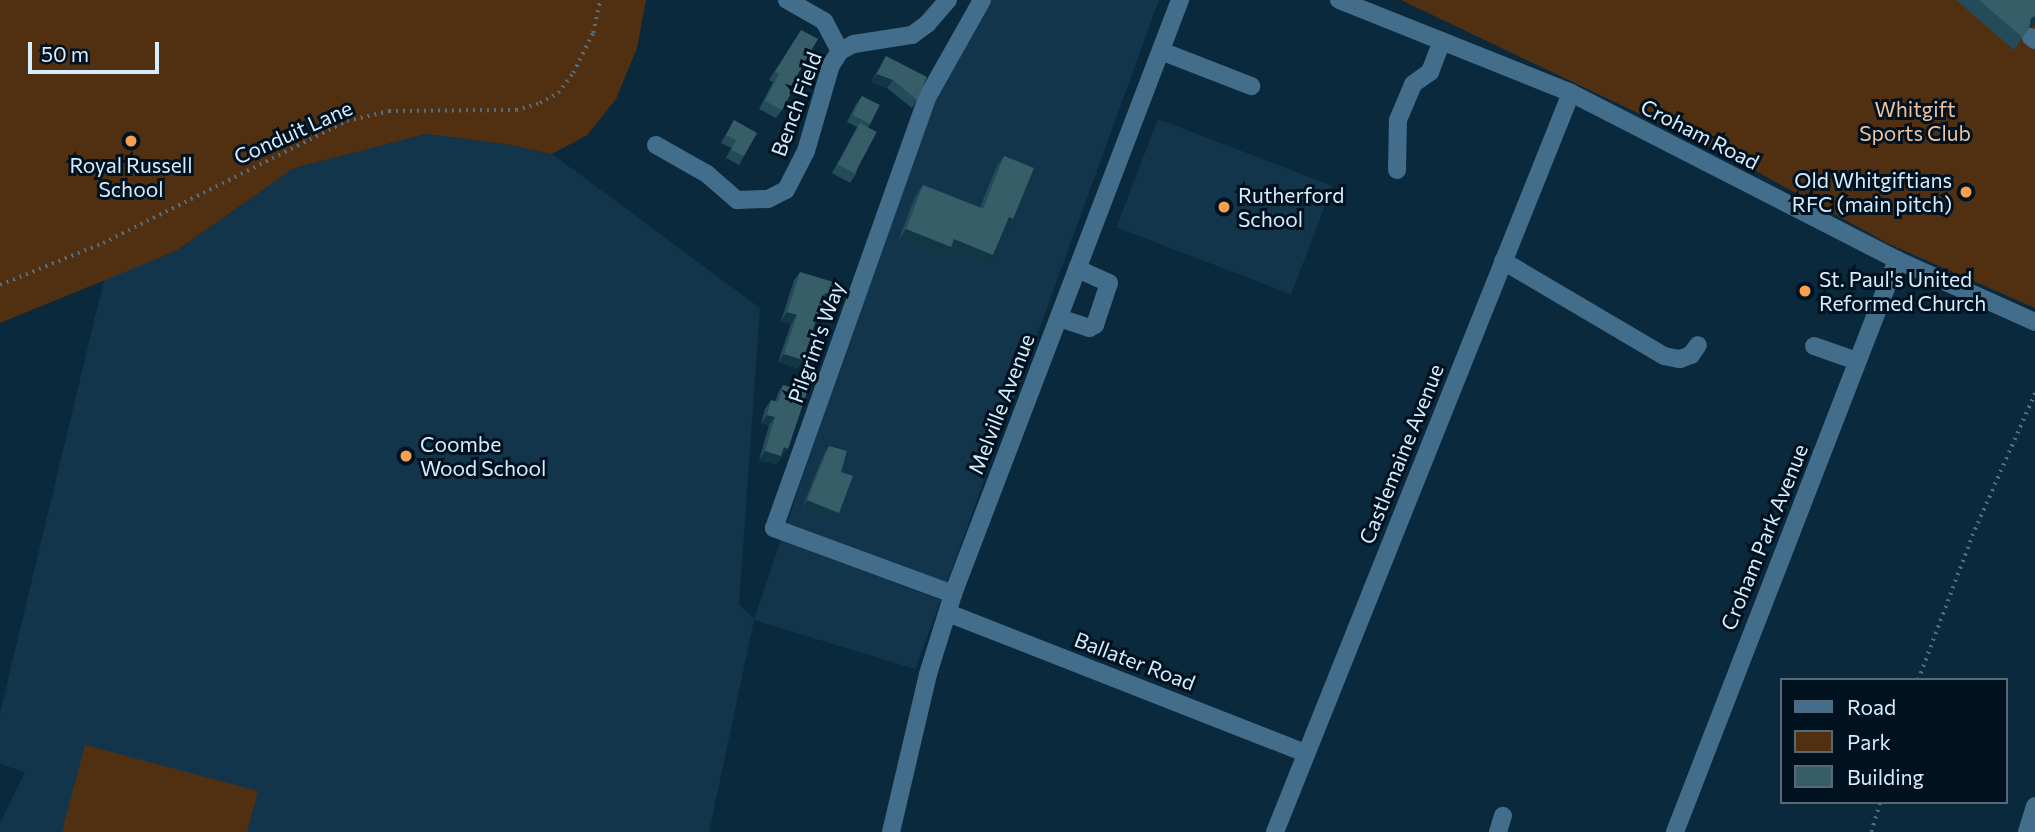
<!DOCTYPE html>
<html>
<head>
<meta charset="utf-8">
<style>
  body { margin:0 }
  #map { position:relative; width:2035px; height:832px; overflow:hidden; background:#0b293c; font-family:Commissioner,sans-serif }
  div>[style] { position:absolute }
  .built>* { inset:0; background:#13354b; transform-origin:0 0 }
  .green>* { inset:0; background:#513012 }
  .path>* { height:3.5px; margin-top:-1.75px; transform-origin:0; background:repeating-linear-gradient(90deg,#526e80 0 2px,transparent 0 7px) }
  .minor>* { height:18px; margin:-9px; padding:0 9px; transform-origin:9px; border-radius:9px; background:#426d8b }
  .wall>* { inset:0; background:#234b58 }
  .shaded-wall>* { inset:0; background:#123645 }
  .building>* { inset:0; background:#375d69; transform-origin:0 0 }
  .dots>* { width:19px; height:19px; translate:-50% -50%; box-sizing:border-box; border:4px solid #00111f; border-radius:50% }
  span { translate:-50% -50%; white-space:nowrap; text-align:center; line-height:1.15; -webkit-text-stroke:6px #00111f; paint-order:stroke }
  .street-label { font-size:21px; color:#d6edfe }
  .park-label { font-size:21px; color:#f0c29d }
  .poi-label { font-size:21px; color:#d6edfe }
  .right { translate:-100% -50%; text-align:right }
  .left { translate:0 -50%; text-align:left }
  .legend { position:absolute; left:1780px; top:678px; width:228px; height:126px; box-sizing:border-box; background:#00111f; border:2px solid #566978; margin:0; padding:9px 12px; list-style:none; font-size:21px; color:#d6edfe }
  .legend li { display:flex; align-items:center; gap:14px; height:35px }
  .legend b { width:35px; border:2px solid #566978 }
  .scale { position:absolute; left:28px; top:42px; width:131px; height:32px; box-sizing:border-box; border:4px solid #d6edfe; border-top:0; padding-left:9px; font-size:21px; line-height:24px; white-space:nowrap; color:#d6edfe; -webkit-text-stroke:5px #00111f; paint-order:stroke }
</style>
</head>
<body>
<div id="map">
  <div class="built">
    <i style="clip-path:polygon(986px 0,1159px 0,946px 585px,786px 526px,931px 97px)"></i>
    <i style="left:1158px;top:119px;width:187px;height:116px;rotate:21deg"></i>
    <i style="clip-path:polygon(426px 134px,511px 145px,552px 154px,760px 308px,739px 604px,754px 619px,781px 540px,941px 600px,915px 669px,754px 620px,709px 832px,0 832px,0 823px,25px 772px,0 764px,0 713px,104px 280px,176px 251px,294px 168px)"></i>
  </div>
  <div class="green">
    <i style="clip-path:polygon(0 0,646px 0,637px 48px,616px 99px,587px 135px,552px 154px,511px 145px,426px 134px,294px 168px,176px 251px,0 323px)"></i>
    <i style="clip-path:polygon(1401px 0,2035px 0,2035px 308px,1889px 244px,1730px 157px)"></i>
    <i style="clip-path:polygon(85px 745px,258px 791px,247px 832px,62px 832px)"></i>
  </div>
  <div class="path">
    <i style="left:0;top:285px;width:111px;rotate:-22.2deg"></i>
    <i style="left:103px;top:243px;width:273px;rotate:-26.6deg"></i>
    <i style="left:347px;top:121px;width:43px;rotate:-13.4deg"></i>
    <i style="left:389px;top:111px;width:127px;rotate:-0.5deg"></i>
    <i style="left:516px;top:110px;width:25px;rotate:-16deg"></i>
    <i style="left:540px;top:103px;width:21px;rotate:-29deg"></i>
    <i style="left:558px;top:93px;width:25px;rotate:-53deg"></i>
    <i style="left:573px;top:73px;width:45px;rotate:-63.4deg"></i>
    <i style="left:593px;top:33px;width:34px;rotate:-78deg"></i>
    <i style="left:1918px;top:680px;width:154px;rotate:-69.4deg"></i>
    <i style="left:1972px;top:536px;width:156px;rotate:-66.2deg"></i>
    <i style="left:1871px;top:832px;width:31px;rotate:-73deg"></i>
  </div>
  <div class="minor">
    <i style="left:787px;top:0;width:43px;rotate:29.6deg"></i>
    <i style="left:824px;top:21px;width:34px;rotate:62deg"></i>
    <i style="left:1339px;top:0;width:250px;rotate:21.8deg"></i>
    <i style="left:1571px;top:93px;width:366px;rotate:27.1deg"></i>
    <i style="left:1897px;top:260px;width:151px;rotate:24.2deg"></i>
    <i style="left:2031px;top:37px;width:5px;rotate:37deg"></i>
    <i style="left:1161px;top:51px;width:97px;rotate:21.3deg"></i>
    <i style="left:656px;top:145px;width:59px;rotate:29.6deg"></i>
    <i style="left:707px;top:174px;width:40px;rotate:41deg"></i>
    <i style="left:737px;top:200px;width:31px;rotate:-2deg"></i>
    <i style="left:768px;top:199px;width:20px;rotate:-27deg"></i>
    <i style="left:786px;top:190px;width:44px;rotate:-62.9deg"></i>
    <i style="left:806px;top:151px;width:90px;rotate:-73.8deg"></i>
    <i style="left:831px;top:65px;width:17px;rotate:-57deg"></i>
    <i style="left:840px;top:51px;width:16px;rotate:-27deg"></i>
    <i style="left:854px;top:44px;width:59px;rotate:-8.8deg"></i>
    <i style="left:912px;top:35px;width:19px;rotate:-36deg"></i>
    <i style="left:927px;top:24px;width:32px;rotate:-49deg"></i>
    <i style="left:1397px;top:170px;width:50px;rotate:-88.9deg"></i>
    <i style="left:1398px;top:120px;width:39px;rotate:-67deg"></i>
    <i style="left:1413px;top:84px;width:21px;rotate:-35deg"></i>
    <i style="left:1430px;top:72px;width:33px;rotate:-69deg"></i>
    <i style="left:1503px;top:261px;width:187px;rotate:30.5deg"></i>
    <i style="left:1664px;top:356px;width:16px;rotate:11deg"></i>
    <i style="left:1680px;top:359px;width:12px;rotate:-20deg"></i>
    <i style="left:1691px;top:355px;width:12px;rotate:-55deg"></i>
    <i style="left:1059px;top:318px;width:32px;rotate:18deg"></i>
    <i style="left:1089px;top:328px;width:7px;rotate:-27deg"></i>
    <i style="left:1095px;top:325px;width:44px;rotate:-71.6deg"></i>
    <i style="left:1109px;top:283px;width:35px;rotate:-156deg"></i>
    <i style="left:1814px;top:346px;width:46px;rotate:19.2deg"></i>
    <i style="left:953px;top:594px;width:191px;rotate:-159.8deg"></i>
    <i style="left:774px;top:528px;width:459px;rotate:-70.4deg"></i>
    <i style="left:928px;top:96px;width:110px;rotate:-60.6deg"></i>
    <i style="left:948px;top:613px;width:384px;rotate:21.4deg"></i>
    <i style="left:891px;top:832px;width:162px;rotate:-76.8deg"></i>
    <i style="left:928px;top:674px;width:84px;rotate:-72.6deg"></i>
    <i style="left:953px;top:594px;width:636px;rotate:-69.09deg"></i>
    <i style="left:1275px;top:832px;width:796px;rotate:-68.17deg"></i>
    <i style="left:1498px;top:832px;width:17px;rotate:-73deg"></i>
    <i style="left:1675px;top:832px;width:614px;rotate:-68.79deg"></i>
    <i style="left:2027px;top:832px;width:27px;rotate:-73deg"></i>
  </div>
  <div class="wall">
    <i style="clip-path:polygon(1956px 0,2035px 0,2035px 23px,2033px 26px,2029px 27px,2014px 50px)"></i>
    <i style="clip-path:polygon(796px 38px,791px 86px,782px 110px,776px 118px,759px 109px,773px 82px,769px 80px)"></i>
    <i style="clip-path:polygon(886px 56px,917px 100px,912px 108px,887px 88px,871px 82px)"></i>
    <i style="clip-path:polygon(862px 96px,871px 123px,868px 127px,856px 174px,850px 183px,832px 173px,857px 127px,847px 122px,856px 104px)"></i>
    <i style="clip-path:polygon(734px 120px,744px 156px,739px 165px,726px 158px,731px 148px,721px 143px)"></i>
    <i style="clip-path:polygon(1004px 156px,1005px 231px,1003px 230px,985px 266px,948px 251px,943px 258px,898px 241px,915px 197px,923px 185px,980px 207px,996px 168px)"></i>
    <i style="clip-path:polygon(800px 272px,833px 295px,827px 303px,822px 302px,803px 360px,797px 368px,778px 362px,791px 324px,781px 321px,794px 280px)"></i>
    <i style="clip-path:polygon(783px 385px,782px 457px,775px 464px,759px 460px,769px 425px,761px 423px,765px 409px,771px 400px,775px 402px,778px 393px)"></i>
    <i style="clip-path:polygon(829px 446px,841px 472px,834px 520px,802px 508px,824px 454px)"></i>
  </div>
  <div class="shaded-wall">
    <i style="clip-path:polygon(2035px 16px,2035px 23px,2033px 26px,2022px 30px,2031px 18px)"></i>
    <i style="clip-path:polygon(877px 74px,893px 80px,887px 88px,871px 82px)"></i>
    <i style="clip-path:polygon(1009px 217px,1013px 219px,1005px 231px,1000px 229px)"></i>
    <i style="clip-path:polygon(906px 229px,954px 239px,993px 255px,985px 266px,948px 251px,943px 258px,898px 241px)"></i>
    <i style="clip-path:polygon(825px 293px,833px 295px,827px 303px,819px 301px)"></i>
    <i style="clip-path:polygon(787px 312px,797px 315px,791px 324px,781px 321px)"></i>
    <i style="clip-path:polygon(784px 354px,803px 360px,797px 368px,778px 362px)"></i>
    <i style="clip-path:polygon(767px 415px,775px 417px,769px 425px,761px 423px)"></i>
    <i style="clip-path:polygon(784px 447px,788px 449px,775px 464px,759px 460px,765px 451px)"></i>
    <i style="clip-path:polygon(807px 500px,839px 513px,834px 520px,802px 508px)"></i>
  </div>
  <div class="building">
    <i style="clip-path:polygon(1979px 0,2035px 0,2035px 16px,2031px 18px,2029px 29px,2022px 37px)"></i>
    <i style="clip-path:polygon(801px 30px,818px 39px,791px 86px,794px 88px,782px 110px,765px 101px,779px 74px,775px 72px)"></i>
    <i style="clip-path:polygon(886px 56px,927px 77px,917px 100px,893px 80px,877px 74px)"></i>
    <i style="left:862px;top:96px;width:20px;height:21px;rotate:27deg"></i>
    <i style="clip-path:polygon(734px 120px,757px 133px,744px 156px,731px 150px,736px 140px,726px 135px)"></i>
    <i style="left:860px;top:123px;width:19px;height:47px;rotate:28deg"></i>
    <i style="clip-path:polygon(1004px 156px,1034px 168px,1013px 219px,1009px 217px,993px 255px,954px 239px,951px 247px,906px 229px,923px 185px,983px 209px)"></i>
    <i style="clip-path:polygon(800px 272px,837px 283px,833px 295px,825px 293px,803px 360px,784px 354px,797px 315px,787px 312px)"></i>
    <i style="clip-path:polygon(783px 385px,807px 392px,788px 449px,784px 447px,781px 456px,765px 451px,775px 417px,767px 415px,771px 400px,778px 402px)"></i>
    <i style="clip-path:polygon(829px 446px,847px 451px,841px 472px,853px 476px,839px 513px,807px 500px)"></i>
  </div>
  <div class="dots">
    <i style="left:131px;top:141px;background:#fa9f4e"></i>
    <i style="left:1966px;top:192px;background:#fa9f4e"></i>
    <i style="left:1224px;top:207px;background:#fa9f4e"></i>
    <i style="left:1805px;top:291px;background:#fa9f4e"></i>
    <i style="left:406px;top:456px;background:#fa9f4e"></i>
  </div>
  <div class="street-label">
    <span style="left:796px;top:104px;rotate:-70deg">Bench Field</span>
    <span style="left:293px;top:132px;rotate:-24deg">Conduit Lane</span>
    <span style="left:1700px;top:134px;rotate:27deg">Croham Road</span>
    <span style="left:816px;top:342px;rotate:-70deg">Pilgrim's Way</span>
    <span style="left:1001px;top:404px;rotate:-69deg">Melville Avenue</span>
    <span style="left:1401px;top:454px;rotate:-68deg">Castlemaine Avenue</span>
    <span style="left:1764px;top:537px;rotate:-68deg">Croham Park Avenue</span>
    <span style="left:1135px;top:661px;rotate:21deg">Ballater Road</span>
  </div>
  <div class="park-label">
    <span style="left:1915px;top:121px">Whitgift<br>Sports Club</span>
  </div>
  <div class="poi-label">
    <span style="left:131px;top:177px">Royal Russell<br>School</span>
    <span class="right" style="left:1952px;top:192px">Old Whitgiftians<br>RFC (main pitch)</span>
    <span class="left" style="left:1238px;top:207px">Rutherford<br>School</span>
    <span class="left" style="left:1819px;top:291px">St. Paul's United<br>Reformed Church</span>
    <span class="left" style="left:420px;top:456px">Coombe<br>Wood School</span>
  </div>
  <ul class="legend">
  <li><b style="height:9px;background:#426d8b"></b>Road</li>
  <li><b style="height:19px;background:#513012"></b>Park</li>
  <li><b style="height:19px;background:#375d69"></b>Building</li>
  </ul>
  <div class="scale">50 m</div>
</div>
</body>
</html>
